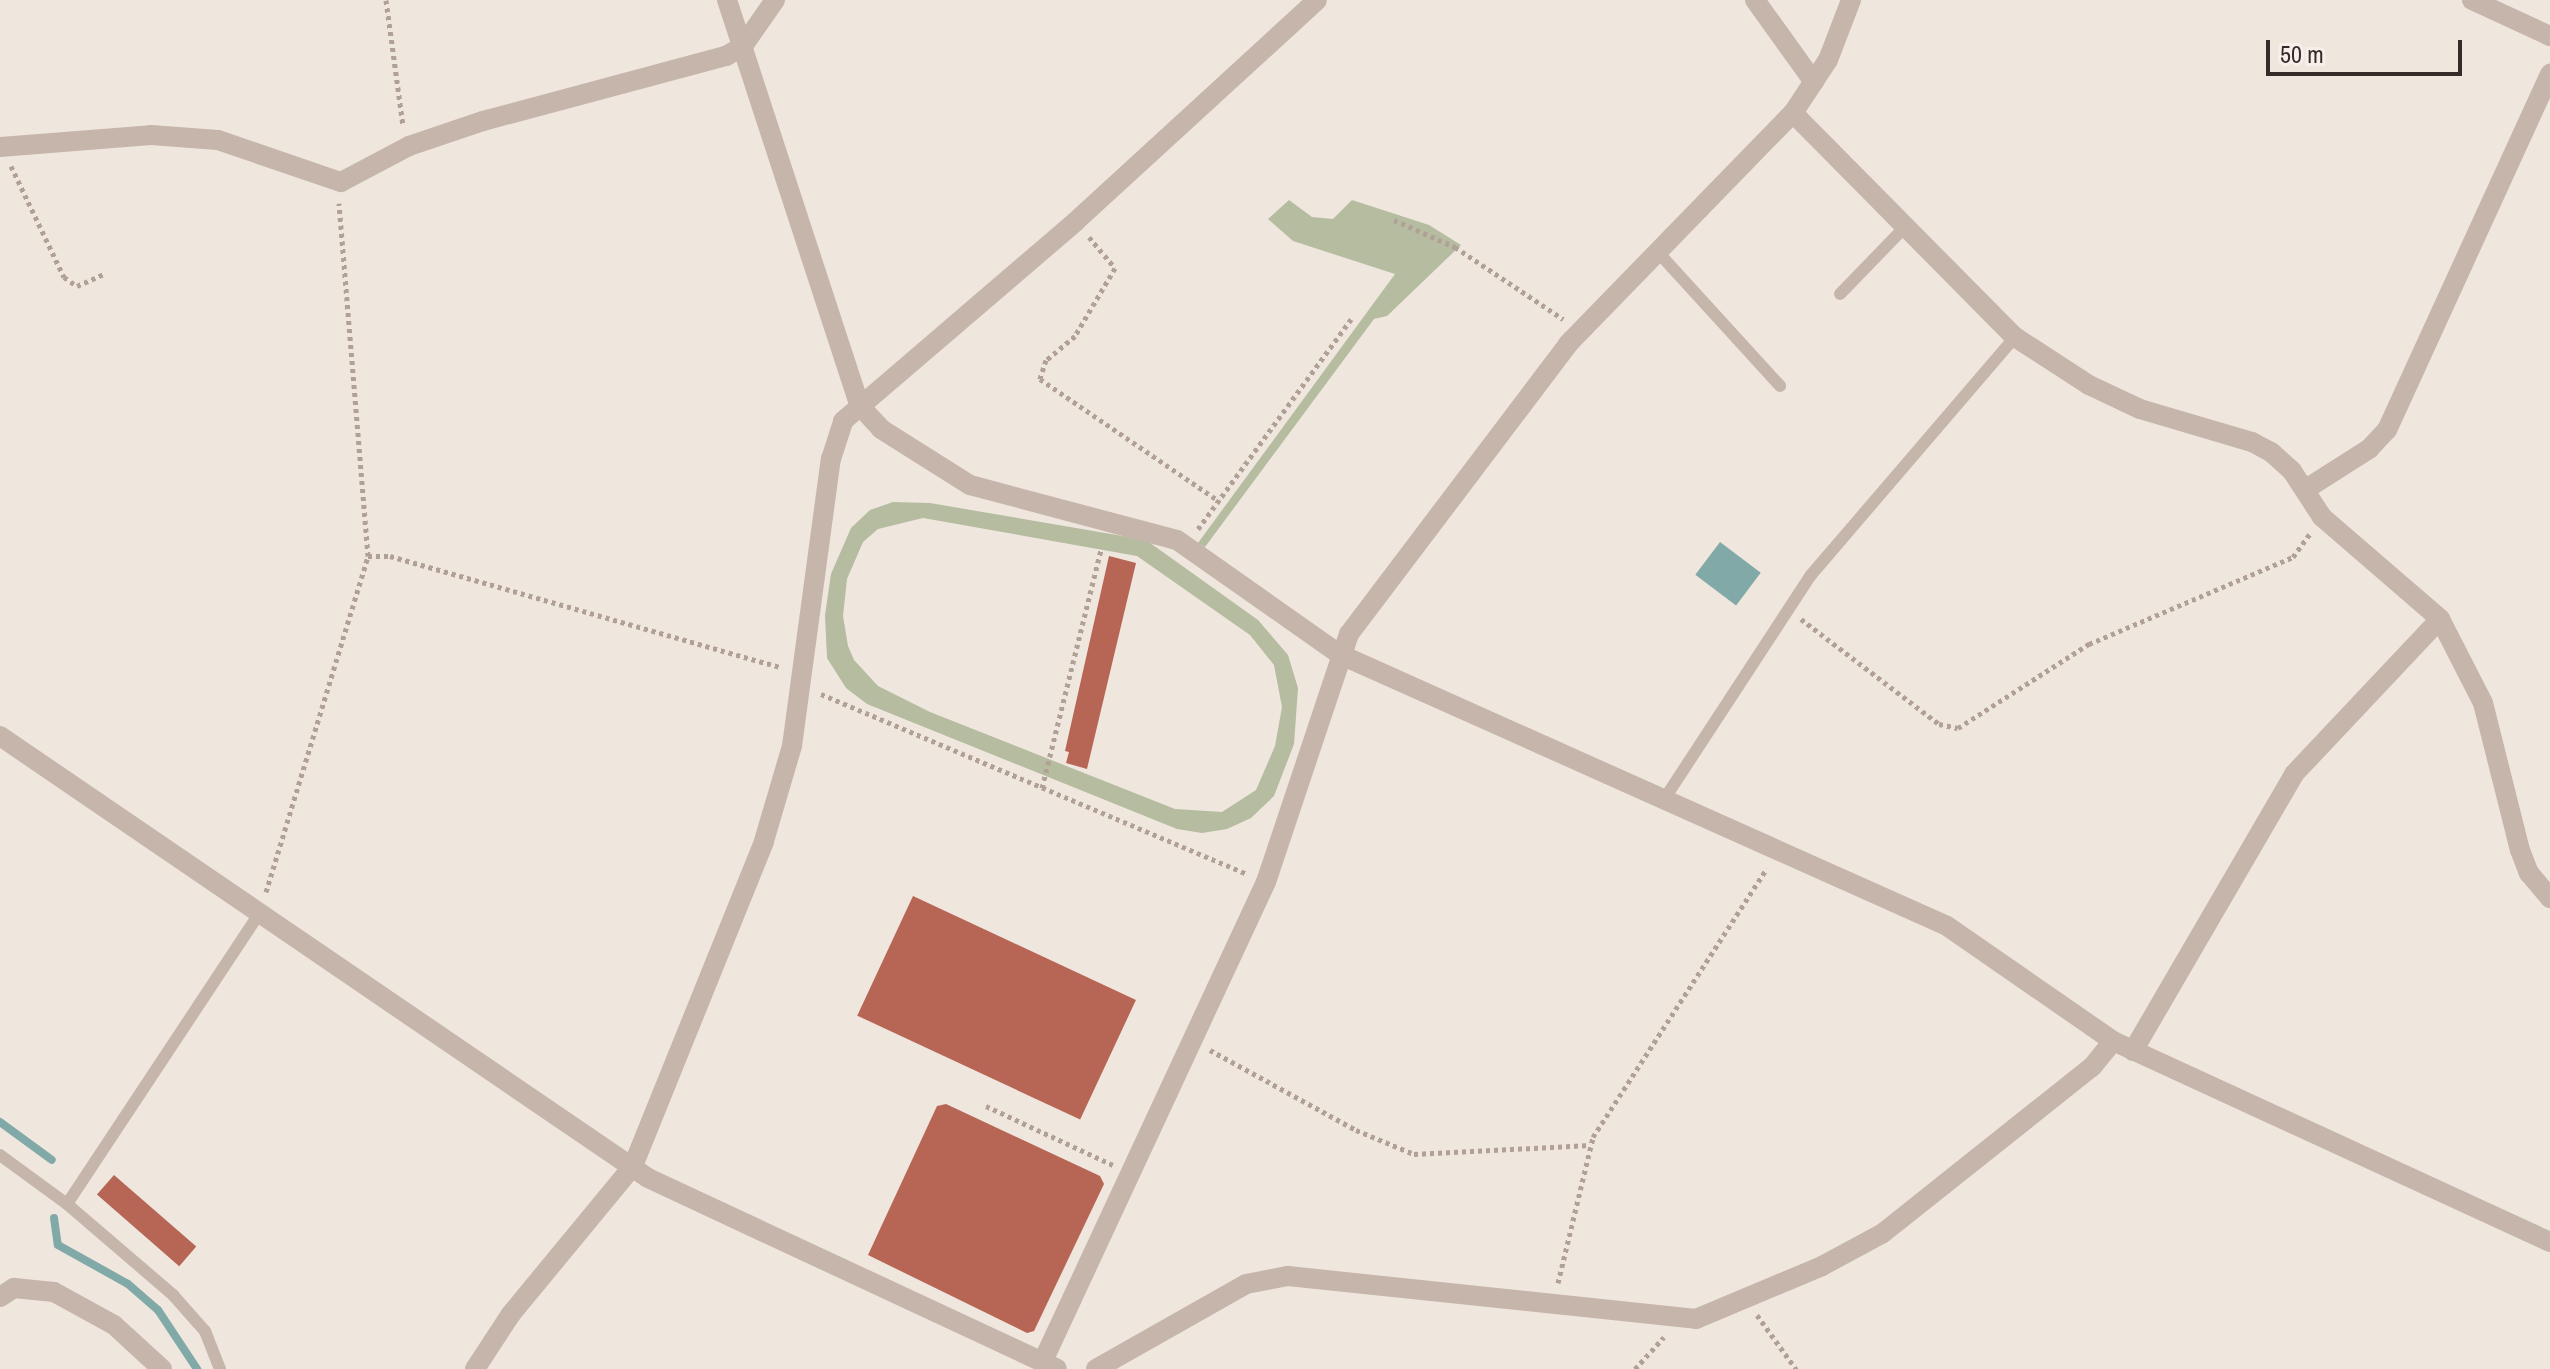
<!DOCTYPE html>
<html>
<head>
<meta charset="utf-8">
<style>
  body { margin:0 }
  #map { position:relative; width:2550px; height:1369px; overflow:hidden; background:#efe6de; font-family:"Archivo Narrow",sans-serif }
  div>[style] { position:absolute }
  .green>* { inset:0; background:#b5bc9f }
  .water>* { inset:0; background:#80a9a7; transform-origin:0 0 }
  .stream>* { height:8px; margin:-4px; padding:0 4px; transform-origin:4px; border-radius:4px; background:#80a9a7 }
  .building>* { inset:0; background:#b76554; transform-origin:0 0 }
  .path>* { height:5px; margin-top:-2.5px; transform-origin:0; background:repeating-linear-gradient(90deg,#b1a095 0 4px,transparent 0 8px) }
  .service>* { height:12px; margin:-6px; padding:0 6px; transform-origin:6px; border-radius:6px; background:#c6b5ab }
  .minor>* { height:20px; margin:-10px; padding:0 10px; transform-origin:10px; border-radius:10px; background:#c6b5ab }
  span { translate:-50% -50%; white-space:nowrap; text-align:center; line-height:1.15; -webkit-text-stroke:8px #f7f0ea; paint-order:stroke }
  .scale { position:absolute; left:2266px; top:40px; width:196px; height:36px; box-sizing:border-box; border:4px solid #342c29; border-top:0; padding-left:10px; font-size:24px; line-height:28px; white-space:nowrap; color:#342c29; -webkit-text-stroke:6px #f7f0ea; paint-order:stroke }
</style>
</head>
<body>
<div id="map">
  <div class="green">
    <i style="clip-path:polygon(1289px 200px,1312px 217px,1333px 219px,1352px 200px,1429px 225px,1461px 245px,1387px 316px,1374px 319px,1205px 547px,1198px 543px,1395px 274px,1293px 241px,1268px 219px)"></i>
    <i style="clip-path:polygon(evenodd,893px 502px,930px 503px,1146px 540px,1258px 620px,1288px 655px,1298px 688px,1294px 744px,1274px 796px,1251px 818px,1227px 829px,1202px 833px,1177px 829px,867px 704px,846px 688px,827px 658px,825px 615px,831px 574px,851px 528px,870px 510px,893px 502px,923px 518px,1137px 556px,1250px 635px,1274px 665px,1282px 707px,1275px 746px,1256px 790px,1222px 812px,1175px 809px,930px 712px,878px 686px,854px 660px,848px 646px,843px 616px,847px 579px,863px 542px,878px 529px,923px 518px)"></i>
  </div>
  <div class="water">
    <i style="left:1720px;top:542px;width:51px;height:41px;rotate:37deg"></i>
  </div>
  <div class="stream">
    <i style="left:0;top:1122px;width:64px;rotate:36.2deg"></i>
    <i style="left:54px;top:1218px;width:27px;rotate:82deg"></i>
    <i style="left:58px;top:1245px;width:80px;rotate:29.1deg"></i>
    <i style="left:128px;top:1284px;width:40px;rotate:41deg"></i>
    <i style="left:158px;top:1310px;width:71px;rotate:56.5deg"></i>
  </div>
  <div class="building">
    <i style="clip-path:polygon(1109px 556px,1136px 563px,1087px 769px,1066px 763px,1069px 752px,1065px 751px)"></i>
    <i style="left:913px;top:896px;width:246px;height:132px;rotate:25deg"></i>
    <i style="clip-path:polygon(946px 1104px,1100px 1176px,1104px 1184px,1034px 1331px,1027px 1333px,868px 1255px,937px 1106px)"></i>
    <i style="left:114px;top:1175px;width:109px;height:26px;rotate:41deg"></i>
  </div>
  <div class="path">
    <i style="left:386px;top:0;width:127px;rotate:82.3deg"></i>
    <i style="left:11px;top:166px;width:123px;rotate:64.5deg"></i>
    <i style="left:64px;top:277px;width:16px;rotate:35deg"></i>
    <i style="left:77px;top:286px;width:30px;rotate:-24deg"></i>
    <i style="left:1394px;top:220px;width:67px;rotate:23.9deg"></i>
    <i style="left:1455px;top:247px;width:130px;rotate:33.7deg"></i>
    <i style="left:1089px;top:237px;width:40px;rotate:50deg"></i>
    <i style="left:1115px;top:268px;width:79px;rotate:120.5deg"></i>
    <i style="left:1075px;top:336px;width:38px;rotate:140deg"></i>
    <i style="left:1046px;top:360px;width:20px;rotate:108deg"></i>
    <i style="left:1040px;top:379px;width:217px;rotate:34.3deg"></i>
    <i style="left:1198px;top:529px;width:260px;rotate:-53.9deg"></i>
    <i style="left:368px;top:556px;width:22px"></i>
    <i style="left:390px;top:556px;width:405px;rotate:15.9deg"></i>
    <i style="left:1801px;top:619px;width:173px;rotate:37.3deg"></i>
    <i style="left:1939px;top:724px;width:19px;rotate:12deg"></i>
    <i style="left:1958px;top:728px;width:156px;rotate:-32.7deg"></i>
    <i style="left:2089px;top:644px;width:222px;rotate:-23.1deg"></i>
    <i style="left:2293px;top:557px;width:29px;rotate:-54deg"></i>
    <i style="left:821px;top:694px;width:462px;rotate:22.9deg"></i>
    <i style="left:1042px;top:788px;width:246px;rotate:-76.1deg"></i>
    <i style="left:266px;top:892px;width:351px;rotate:-73.1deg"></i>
    <i style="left:368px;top:556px;width:354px;rotate:-94.7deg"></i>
    <i style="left:1210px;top:1050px;width:166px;rotate:28.7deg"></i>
    <i style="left:1356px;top:1130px;width:63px;rotate:22.5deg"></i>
    <i style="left:1414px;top:1154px;width:176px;rotate:-2.9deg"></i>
    <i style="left:986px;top:1106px;width:140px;rotate:24.9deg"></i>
    <i style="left:1558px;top:1283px;width:150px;rotate:-76.5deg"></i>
    <i style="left:1593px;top:1137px;width:320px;rotate:-57.1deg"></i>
    <i style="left:1757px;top:1315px;width:67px;rotate:54.2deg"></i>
    <i style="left:1635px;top:1369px;width:43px;rotate:-47.8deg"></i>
  </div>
  <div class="service">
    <i style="left:1656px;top:250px;width:184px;rotate:47.6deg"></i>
    <i style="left:1840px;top:294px;width:95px;rotate:-45.9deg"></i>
    <i style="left:1665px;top:798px;width:267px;rotate:-56.8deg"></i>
    <i style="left:1811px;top:575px;width:313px;rotate:-49.4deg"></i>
    <i style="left:0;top:1155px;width:83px;rotate:36.2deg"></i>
    <i style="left:67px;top:1204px;width:140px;rotate:40.6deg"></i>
    <i style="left:173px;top:1295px;width:48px;rotate:48.4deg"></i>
    <i style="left:205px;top:1331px;width:41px;rotate:68.5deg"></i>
    <i style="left:67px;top:1204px;width:350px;rotate:-56.5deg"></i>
  </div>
  <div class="minor">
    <i style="left:727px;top:0;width:426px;rotate:71.9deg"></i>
    <i style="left:859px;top:405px;width:33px;rotate:47deg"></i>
    <i style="left:881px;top:429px;width:105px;rotate:32.2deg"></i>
    <i style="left:970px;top:485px;width:214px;rotate:14.9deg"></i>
    <i style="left:1177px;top:540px;width:198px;rotate:35.1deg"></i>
    <i style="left:1339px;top:654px;width:666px;rotate:24.1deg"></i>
    <i style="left:1947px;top:926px;width:202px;rotate:34.7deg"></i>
    <i style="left:2113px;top:1041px;width:481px;rotate:24.7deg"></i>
    <i style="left:1755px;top:0;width:101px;rotate:54.3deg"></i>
    <i style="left:2472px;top:0;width:86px;rotate:24.8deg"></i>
    <i style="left:1793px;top:113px;width:315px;rotate:45.3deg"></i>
    <i style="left:2015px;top:337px;width:88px;rotate:33deg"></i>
    <i style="left:2089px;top:385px;width:56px;rotate:25.2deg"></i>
    <i style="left:2140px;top:409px;width:117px;rotate:16.4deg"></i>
    <i style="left:2252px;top:442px;width:21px;rotate:28deg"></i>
    <i style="left:2271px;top:452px;width:28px;rotate:42deg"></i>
    <i style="left:2292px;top:471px;width:55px;rotate:56.9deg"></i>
    <i style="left:2322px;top:517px;width:156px;rotate:40.8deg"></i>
    <i style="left:2440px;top:619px;width:94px;rotate:62.9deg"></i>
    <i style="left:2483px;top:703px;width:152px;rotate:75.9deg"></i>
    <i style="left:2520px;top:850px;width:25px;rotate:69deg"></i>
    <i style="left:2529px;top:873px;width:33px;rotate:50deg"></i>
    <i style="left:0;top:147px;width:151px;rotate:-4.5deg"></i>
    <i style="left:151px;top:135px;width:67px;rotate:4.3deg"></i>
    <i style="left:218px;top:140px;width:130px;rotate:18.9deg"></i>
    <i style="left:341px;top:182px;width:77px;rotate:-27.9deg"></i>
    <i style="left:409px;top:146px;width:78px;rotate:-18.7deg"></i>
    <i style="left:483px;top:121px;width:252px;rotate:-15deg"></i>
    <i style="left:726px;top:56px;width:20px;rotate:-30deg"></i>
    <i style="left:743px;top:46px;width:56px;rotate:-55.2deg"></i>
    <i style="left:2306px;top:489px;width:75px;rotate:-32.4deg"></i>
    <i style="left:2369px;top:449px;width:26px;rotate:-47deg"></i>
    <i style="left:2387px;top:430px;width:392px;rotate:-65.4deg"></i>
    <i style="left:0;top:736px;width:784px;rotate:34.3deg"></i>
    <i style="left:648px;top:1178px;width:451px;rotate:25deg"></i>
    <i style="left:2133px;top:1051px;width:320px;rotate:-59.8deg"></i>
    <i style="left:2294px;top:774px;width:213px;rotate:-46.7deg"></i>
    <i style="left:0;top:1297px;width:17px;rotate:-33deg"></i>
    <i style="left:14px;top:1288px;width:40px;rotate:5.7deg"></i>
    <i style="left:54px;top:1292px;width:68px;rotate:28.8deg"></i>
    <i style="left:114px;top:1325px;width:65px;rotate:42.5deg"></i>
    <i style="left:1043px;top:1361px;width:528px;rotate:-65.04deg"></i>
    <i style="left:1266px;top:882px;width:262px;rotate:-71.5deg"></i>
    <i style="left:1349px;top:634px;width:363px;rotate:-52.9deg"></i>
    <i style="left:1568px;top:344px;width:322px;rotate:-45.8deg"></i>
    <i style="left:1793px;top:113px;width:64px;rotate:-56.6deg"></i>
    <i style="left:1828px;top:60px;width:64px;rotate:-69deg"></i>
    <i style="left:475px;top:1369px;width:66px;rotate:-56.8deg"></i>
    <i style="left:511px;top:1314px;width:192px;rotate:-50.5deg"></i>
    <i style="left:633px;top:1166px;width:350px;rotate:-68deg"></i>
    <i style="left:764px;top:841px;width:99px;rotate:-73.6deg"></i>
    <i style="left:792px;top:746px;width:290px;rotate:-82.3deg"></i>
    <i style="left:831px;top:459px;width:40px;rotate:-72deg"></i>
    <i style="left:843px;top:421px;width:306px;rotate:-40.6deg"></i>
    <i style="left:1075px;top:222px;width:328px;rotate:-42.5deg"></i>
    <i style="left:1096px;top:1369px;width:172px;rotate:-29.5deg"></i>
    <i style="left:1246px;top:1284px;width:43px;rotate:-10.8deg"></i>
    <i style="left:1288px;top:1276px;width:410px;rotate:6deg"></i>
    <i style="left:1696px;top:1319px;width:137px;rotate:-22.8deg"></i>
    <i style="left:1822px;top:1266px;width:69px;rotate:-28.4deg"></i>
    <i style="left:1883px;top:1233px;width:267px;rotate:-38.5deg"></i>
    <i style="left:2092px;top:1067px;width:33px;rotate:-51deg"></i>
  </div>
  <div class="scale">50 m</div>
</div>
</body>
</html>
